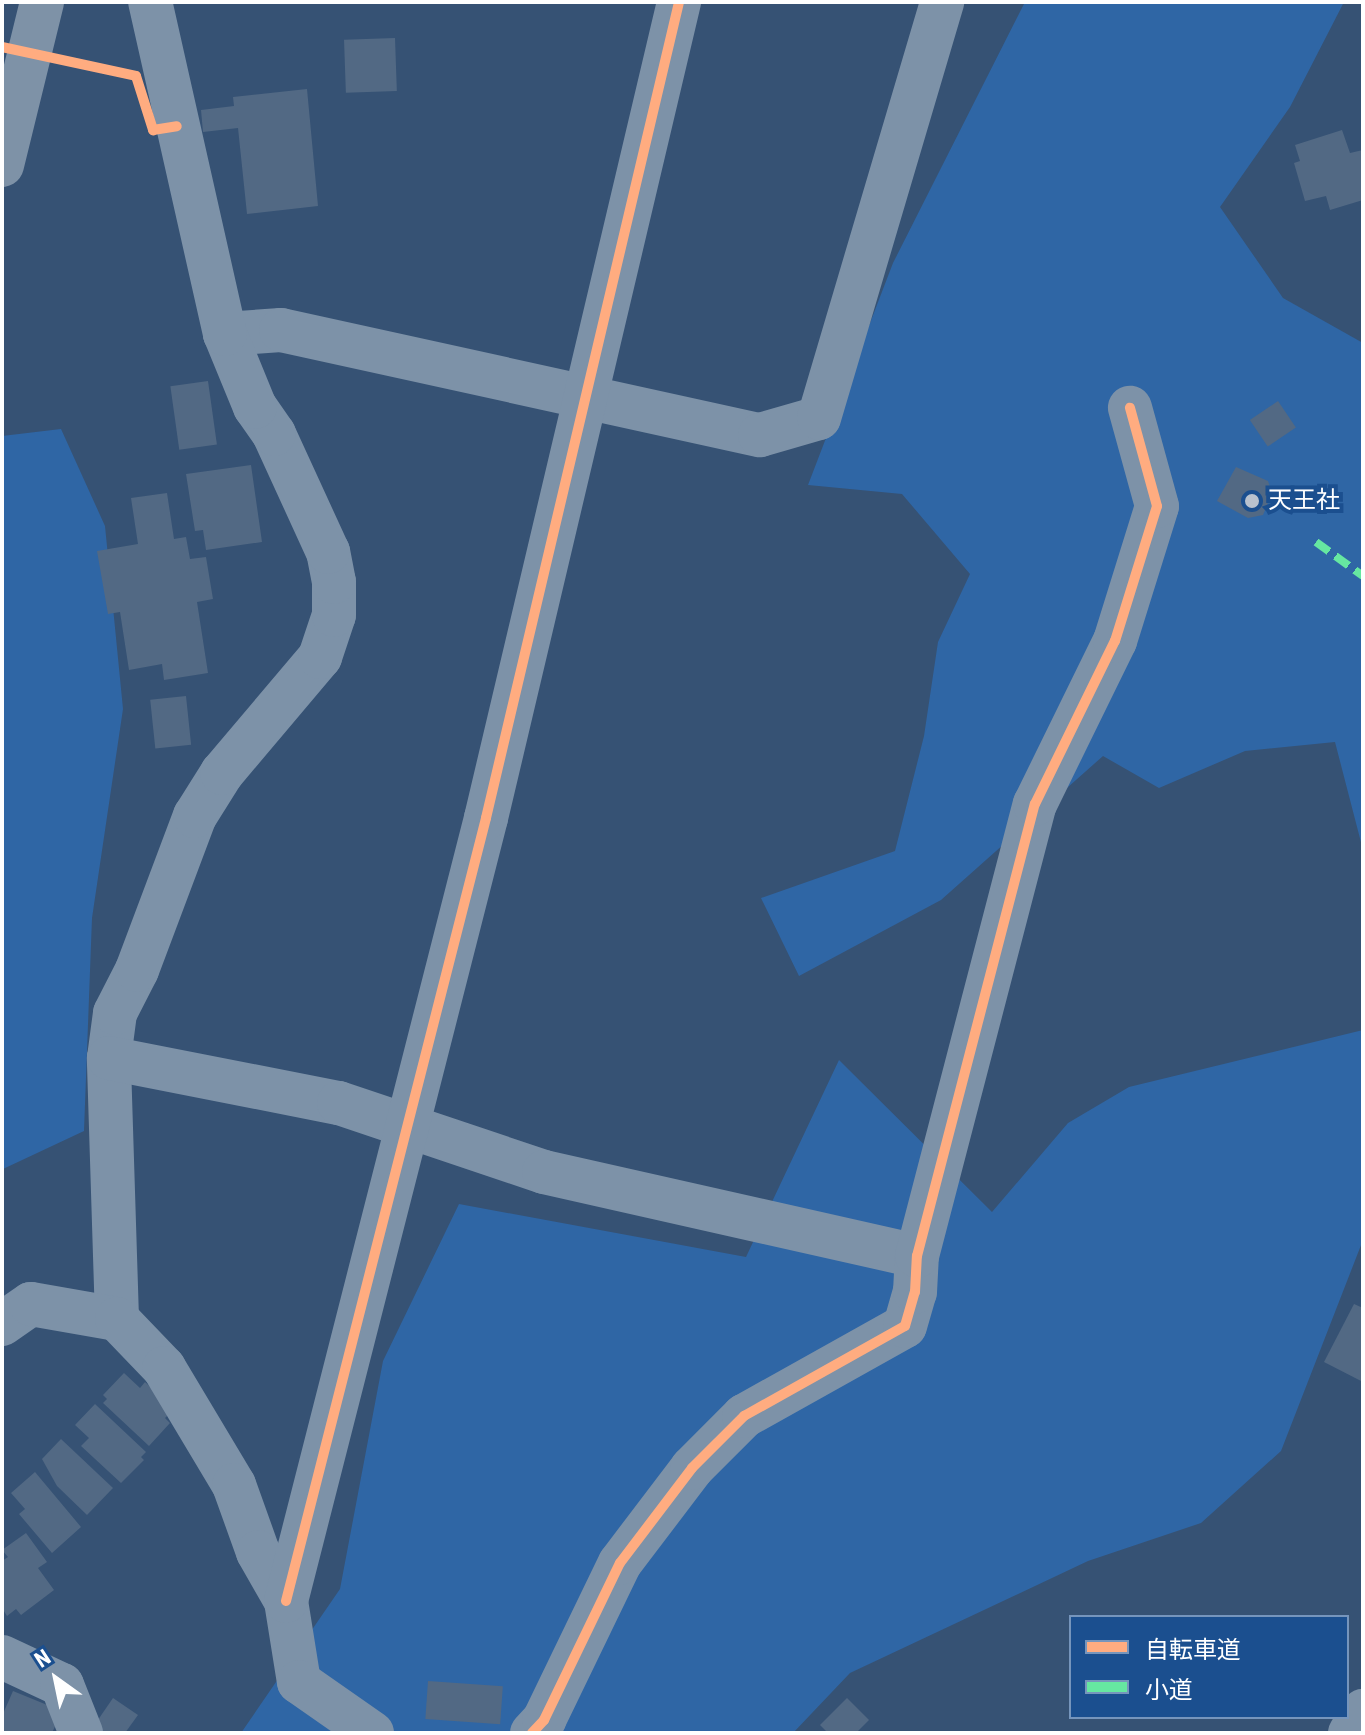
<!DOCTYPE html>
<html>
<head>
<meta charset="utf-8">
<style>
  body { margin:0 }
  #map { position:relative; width:1365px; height:1735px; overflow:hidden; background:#365274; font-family:"Roboto Condensed","Noto Sans JP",sans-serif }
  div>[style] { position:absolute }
  .green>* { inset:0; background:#2f66a5 }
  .building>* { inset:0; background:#526984; transform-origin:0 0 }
  .minor>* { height:44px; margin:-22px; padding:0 22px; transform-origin:22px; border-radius:22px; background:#7d92a8 }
  .highway>* { height:44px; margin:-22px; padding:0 22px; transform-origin:22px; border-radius:22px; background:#7e92a7 }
  .quiet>* { height:8px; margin-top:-4px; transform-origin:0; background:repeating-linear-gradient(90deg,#66e7a1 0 16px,transparent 0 24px) }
  .cycleway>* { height:10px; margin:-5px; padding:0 5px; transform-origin:5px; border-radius:5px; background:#ffac80 }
  .dots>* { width:22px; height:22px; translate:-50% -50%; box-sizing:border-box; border:4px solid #1b4f8f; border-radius:50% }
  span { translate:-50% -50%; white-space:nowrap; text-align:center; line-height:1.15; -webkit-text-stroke:8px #1b4f8f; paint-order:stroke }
  .poi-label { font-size:24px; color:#fff }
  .left { translate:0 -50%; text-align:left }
  .frame { position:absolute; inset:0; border:4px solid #fff; pointer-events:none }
  .legend { position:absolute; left:1069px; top:1615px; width:280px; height:104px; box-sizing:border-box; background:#1b4f8f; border:2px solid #7695bc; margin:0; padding:10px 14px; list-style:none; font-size:24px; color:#fff }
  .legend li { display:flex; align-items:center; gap:16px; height:40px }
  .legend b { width:40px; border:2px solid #7695bc }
  .north { position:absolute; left:16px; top:1639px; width:80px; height:80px; -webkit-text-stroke:6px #1b4f8f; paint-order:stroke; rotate:327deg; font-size:22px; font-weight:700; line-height:32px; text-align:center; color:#fff }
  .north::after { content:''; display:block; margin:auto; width:28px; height:36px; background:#fff; clip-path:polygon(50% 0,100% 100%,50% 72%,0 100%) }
</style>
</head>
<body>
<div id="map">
  <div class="green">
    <i style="clip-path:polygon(1025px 2px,1344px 2px,1290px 107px,1220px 207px,1283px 298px,1363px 343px,1363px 850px,1335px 742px,1245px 751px,1159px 788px,1103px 756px,941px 900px,799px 976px,761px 898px,895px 851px,924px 736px,938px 642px,970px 574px,902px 494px,808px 485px,893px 263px)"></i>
    <i style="clip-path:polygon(61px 429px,105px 526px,123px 709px,92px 918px,84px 1131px,3px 1169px,2px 436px)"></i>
    <i style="clip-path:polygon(1363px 1030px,1363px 1240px,1281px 1451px,1201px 1523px,1088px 1561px,850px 1673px,793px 1733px,241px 1733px,340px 1589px,383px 1361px,459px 1204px,746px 1257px,839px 1060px,992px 1212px,1068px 1123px,1129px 1087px)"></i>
  </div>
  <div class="building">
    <i style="left:395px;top:38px;width:53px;height:51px;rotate:88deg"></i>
    <i style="clip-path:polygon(307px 89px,318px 206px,247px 214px,238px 128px,203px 132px,201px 110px,234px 106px,233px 97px)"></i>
    <i style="clip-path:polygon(1342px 130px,1350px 153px,1363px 150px,1363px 200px,1330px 210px,1326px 196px,1305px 201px,1294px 163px,1300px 161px,1295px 145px)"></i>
    <i style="left:208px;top:381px;width:64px;height:38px;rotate:82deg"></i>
    <i style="left:1278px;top:401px;width:32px;height:34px;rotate:56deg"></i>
    <i style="clip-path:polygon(251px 465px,262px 542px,206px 550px,203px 530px,195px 531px,186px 474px)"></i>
    <i style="clip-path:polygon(1236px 467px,1268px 481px,1272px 493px,1263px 515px,1248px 518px,1217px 501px)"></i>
    <i style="clip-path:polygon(167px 493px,174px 539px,186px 537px,190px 559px,206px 557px,213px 599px,197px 602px,208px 673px,164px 680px,162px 664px,129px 670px,120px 612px,108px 614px,97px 551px,138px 544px,131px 498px)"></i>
    <i style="left:186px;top:696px;width:49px;height:36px;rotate:84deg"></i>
    <i style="clip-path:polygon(1354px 1304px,1363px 1308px,1363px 1382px,1324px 1362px)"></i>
    <i style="clip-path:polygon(124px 1373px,140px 1388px,145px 1382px,174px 1409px,165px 1418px,170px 1423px,149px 1446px,103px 1403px,107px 1399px,103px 1395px)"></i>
    <i style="clip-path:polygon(95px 1404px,146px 1452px,141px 1457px,144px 1460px,121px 1483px,81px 1446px,89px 1438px,75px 1425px)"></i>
    <i style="clip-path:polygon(61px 1439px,113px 1488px,87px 1515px,57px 1486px,42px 1459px)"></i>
    <i style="clip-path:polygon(35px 1472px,81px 1527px,52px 1553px,19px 1514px,25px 1509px,11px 1493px)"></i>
    <i style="clip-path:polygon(26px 1533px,47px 1562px,38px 1568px,54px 1590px,21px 1615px,16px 1609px,7px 1616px,2px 1608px,2px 1561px,8px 1557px,2px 1550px)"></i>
    <i style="left:428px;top:1681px;width:75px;height:38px;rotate:4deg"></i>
    <i style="clip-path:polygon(13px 1691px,62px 1711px,52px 1733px,2px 1733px,2px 1716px)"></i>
    <i style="clip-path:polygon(113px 1698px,138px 1715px,125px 1733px,89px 1733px)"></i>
    <i style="clip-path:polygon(847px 1698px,869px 1720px,856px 1733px,828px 1733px,820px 1725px)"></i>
  </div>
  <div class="minor">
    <i style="left:225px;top:334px;width:56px;rotate:-4.1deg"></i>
    <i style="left:281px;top:330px;width:490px;rotate:12.4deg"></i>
    <i style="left:760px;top:435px;width:61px;rotate:-16.1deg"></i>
    <i style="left:819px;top:418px;width:434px;rotate:-73.5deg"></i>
    <i style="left:109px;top:1058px;width:45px;rotate:-82.4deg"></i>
    <i style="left:115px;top:1013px;width:48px;rotate:-62.9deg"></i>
    <i style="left:137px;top:970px;width:165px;rotate:-69.4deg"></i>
    <i style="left:195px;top:816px;width:51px;rotate:-57.9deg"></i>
    <i style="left:222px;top:773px;width:152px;rotate:-49.8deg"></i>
    <i style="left:320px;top:657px;width:44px;rotate:-71.6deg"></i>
    <i style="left:334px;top:615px;width:33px;rotate:-90deg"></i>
    <i style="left:334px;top:582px;width:31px;rotate:-101deg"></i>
    <i style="left:328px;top:552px;width:130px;rotate:-114.6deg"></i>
    <i style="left:274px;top:434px;width:33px;rotate:-125deg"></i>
    <i style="left:255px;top:407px;width:79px;rotate:-112.3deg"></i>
    <i style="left:225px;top:334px;width:340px;rotate:-102.7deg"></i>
    <i style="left:117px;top:1319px;width:261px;rotate:-91.8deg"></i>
    <i style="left:109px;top:1058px;width:234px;rotate:11.1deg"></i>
    <i style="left:339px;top:1103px;width:216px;rotate:18.6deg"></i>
    <i style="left:544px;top:1172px;width:382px;rotate:12.7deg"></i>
    <i style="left:2px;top:1324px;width:35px;rotate:-35deg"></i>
    <i style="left:31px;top:1304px;width:87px;rotate:9.9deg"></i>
    <i style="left:117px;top:1319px;width:68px;rotate:46.2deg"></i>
    <i style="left:164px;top:1368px;width:136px;rotate:59.1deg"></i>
    <i style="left:234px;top:1485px;width:71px;rotate:70.3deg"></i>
    <i style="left:258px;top:1552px;width:56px;rotate:60.3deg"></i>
    <i style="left:286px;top:1601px;width:82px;rotate:80.9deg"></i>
    <i style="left:299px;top:1682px;width:89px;rotate:34.9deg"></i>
    <i style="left:286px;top:1601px;width:808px;rotate:-75.67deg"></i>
    <i style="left:486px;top:818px;width:839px;rotate:-76.69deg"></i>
    <i style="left:2px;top:1657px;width:66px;rotate:25deg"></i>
    <i style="left:62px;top:1685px;width:52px;rotate:68.4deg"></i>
    <i style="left:532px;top:1733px;width:18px;rotate:-47deg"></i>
    <i style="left:544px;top:1720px;width:174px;rotate:-64.2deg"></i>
    <i style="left:620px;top:1563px;width:119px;rotate:-52.8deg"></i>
    <i style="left:692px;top:1468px;width:74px;rotate:-45deg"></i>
    <i style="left:744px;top:1416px;width:184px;rotate:-29.2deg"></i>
    <i style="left:905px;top:1326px;width:35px;rotate:-74deg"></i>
    <i style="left:915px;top:1292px;width:36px;rotate:-87deg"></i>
    <i style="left:917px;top:1256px;width:467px;rotate:-75.4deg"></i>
    <i style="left:1035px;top:804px;width:182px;rotate:-63.9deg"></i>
    <i style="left:1115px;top:641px;width:141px;rotate:-72.7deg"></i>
    <i style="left:1157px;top:506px;width:102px;rotate:-105.4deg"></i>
    <i style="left:1350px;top:1733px;width:26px;rotate:-59deg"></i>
  </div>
  <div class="highway">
    <i style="left:2px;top:165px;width:168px;rotate:-76.2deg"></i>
  </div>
  <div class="quiet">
    <i style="left:1316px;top:542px;width:58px;rotate:35.9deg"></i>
  </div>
  <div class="cycleway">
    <i style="left:2px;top:47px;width:137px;rotate:12.2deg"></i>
    <i style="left:136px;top:76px;width:57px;rotate:72.5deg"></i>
    <i style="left:153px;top:130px;width:24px;rotate:-9deg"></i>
    <i style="left:286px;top:1601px;width:808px;rotate:-75.67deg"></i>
    <i style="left:486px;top:818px;width:839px;rotate:-76.69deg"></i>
    <i style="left:532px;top:1733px;width:18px;rotate:-47deg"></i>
    <i style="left:544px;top:1720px;width:174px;rotate:-64.2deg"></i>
    <i style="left:620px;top:1563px;width:119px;rotate:-52.8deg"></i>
    <i style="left:692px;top:1468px;width:74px;rotate:-45deg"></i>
    <i style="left:744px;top:1416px;width:184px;rotate:-29.2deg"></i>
    <i style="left:905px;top:1326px;width:35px;rotate:-74deg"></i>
    <i style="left:915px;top:1292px;width:36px;rotate:-87deg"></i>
    <i style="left:917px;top:1256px;width:467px;rotate:-75.4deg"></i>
    <i style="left:1035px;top:804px;width:182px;rotate:-63.9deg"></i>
    <i style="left:1115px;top:641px;width:141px;rotate:-72.7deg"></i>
    <i style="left:1157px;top:506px;width:102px;rotate:-105.4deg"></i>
  </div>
  <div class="dots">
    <i style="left:1252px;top:501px;background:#b9c2ce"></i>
  </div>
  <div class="poi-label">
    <span class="left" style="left:1268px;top:501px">天王社</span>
  </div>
  <div class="frame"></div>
  <ul class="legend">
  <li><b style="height:10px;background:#ffac80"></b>自転車道</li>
  <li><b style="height:10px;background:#66e7a1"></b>小道</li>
  </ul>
  <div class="north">N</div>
</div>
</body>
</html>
